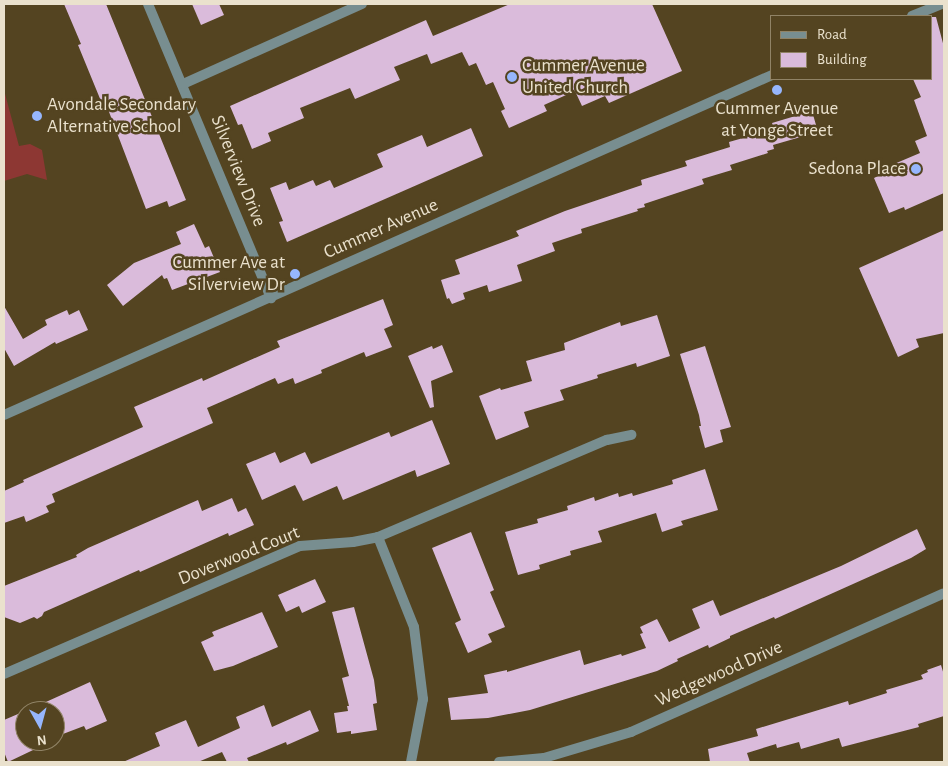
<!DOCTYPE html>
<html>
<head>
<meta charset="utf-8">
<style>
  body { margin:0 }
  #map { position:relative; width:948px; height:766px; overflow:hidden; background:#544421; font-family:"Alegreya Sans",sans-serif }
  div>[style] { position:absolute }
  .green>* { inset:0; background:#8d3733 }
  .building>* { inset:0; background:#dabbdb }
  .minor>* { height:10px; margin:-5px; padding:0 5px; transform-origin:5px; border-radius:5px; background:#788e90 }
  .tertiary>* { height:10px; margin:-5px; padding:0 5px; transform-origin:5px; border-radius:5px; background:#788e90 }
  .dots>* { width:14px; height:14px; translate:-50% -50%; box-sizing:border-box; border:2px solid #544421; border-radius:50% }
  span { translate:-50% -50%; white-space:nowrap; text-align:center; line-height:1.15; -webkit-text-stroke:5px #544421; paint-order:stroke }
  .poi-label { font-size:19px; color:#eae1cd }
  .left { translate:0 -50%; text-align:left }
  .right { translate:-100% -50%; text-align:right }
  .street-label { font-size:19px; color:#eae1cd }
  .frame { position:absolute; inset:0; border:5px solid #eae1cd; pointer-events:none }
  .legend { position:absolute; left:770px; top:15px; width:162px; height:65px; box-sizing:border-box; background:#544421; border:1px solid #908366; margin:0; padding:6px 9px; list-style:none; font-size:15px; color:#eae1cd }
  .legend li { display:flex; align-items:center; gap:10px; height:25px }
  .legend b { width:25px; border:1px solid #908366 }
  .north { position:absolute; left:15px; top:701px; width:50px; height:50px; box-sizing:border-box; background:#544421; border:1px solid #908366; border-radius:50%; rotate:173deg; font-size:14px; font-weight:700; line-height:20px; text-align:center; color:#eae1cd }
  .north::after { content:''; display:block; margin:auto; width:18px; height:22px; background:#96b6fd; clip-path:polygon(50% 0,100% 100%,50% 72%,0 100%) }
</style>
</head>
<body>
<div id="map">
  <div class="green">
    <i style="clip-path:polygon(4px 90px,19px 146px,30px 144px,42px 150px,47px 180px,27px 174px,4px 181px)"></i>
  </div>
  <div class="building">
    <i style="clip-path:polygon(64px 4px,106px 4px,186px 200px,169px 207px,167px 201px,146px 209px,106px 104px,103px 106px,78px 45px,81px 44px)"></i>
    <i style="clip-path:polygon(192px 4px,219px 4px,224px 15px,201px 25px)"></i>
    <i style="clip-path:polygon(510px 4px,652px 4px,682px 71px,609px 103px,605px 96px,582px 106px,575px 91px,544px 105px,547px 111px,509px 128px,501px 111px,505px 109px,493px 82px,486px 85px,476px 63px,469px 66px,462px 52px,431px 64px,427px 54px,394px 67px,400px 80px,355px 99px,350px 88px,300px 108px,304px 118px,268px 133px,271px 141px,252px 149px,242px 124px,238px 125px,230px 106px,426px 20px,433px 36px)"></i>
    <i style="clip-path:polygon(932px 17px,936px 17px,944px 47px,944px 193px,905px 210px,904px 207px,889px 213px,874px 178px,888px 171px,887px 167px,920px 153px,915px 141px,927px 136px,914px 100px,921px 97px,913px 79px,932px 79px)"></i>
    <i style="clip-path:polygon(812px 111px,818px 132px,773px 145px,774px 149px,767px 151px,768px 153px,730px 165px,732px 170px,702px 179px,704px 184px,644px 204px,645px 207px,637px 209px,638px 211px,581px 229px,582px 233px,552px 243px,555px 251px,517px 265px,522px 281px,489px 292px,487px 285px,463px 293px,465px 299px,452px 304px,449px 298px,447px 299px,441px 280px,460px 274px,455px 260px,519px 236px,516px 231px,565px 211px,642px 185px,641px 180px,687px 166px,685px 161px,730px 147px,729px 142px,774px 129px,772px 123px)"></i>
    <i style="clip-path:polygon(471px 128px,483px 156px,287px 242px,279px 222px,283px 221px,270px 188px,286px 182px,289px 190px,313px 180px,316px 186px,330px 180px,334px 188px,383px 167px,377px 154px,422px 135px,427px 147px)"></i>
    <i style="clip-path:polygon(194px 224px,205px 248px,209px 246px,220px 272px,172px 290px,167px 278px,164px 279px,162px 275px,123px 306px,107px 285px,134px 263px,181px 244px,176px 232px)"></i>
    <i style="clip-path:polygon(944px 230px,944px 333px,916px 339px,919px 347px,898px 357px,859px 268px)"></i>
    <i style="clip-path:polygon(383px 299px,393px 325px,384px 329px,392px 347px,366px 357px,364px 352px,321px 370px,322px 373px,295px 384px,293px 378px,278px 384px,275px 378px,207px 408px,213px 423px,52px 494px,55px 502px,46px 506px,49px 512px,26px 522px,24px 516px,4px 523px,4px 491px,24px 482px,23px 480px,143px 427px,134px 407px,202px 378px,203px 381px,280px 347px,277px 341px)"></i>
    <i style="clip-path:polygon(4px 306px,23px 339px,47px 325px,45px 320px,67px 310px,69px 315px,79px 310px,88px 330px,56px 344px,55px 342px,14px 366px,4px 348px)"></i>
    <i style="clip-path:polygon(657px 315px,670px 356px,637px 367px,636px 363px,597px 375px,598px 378px,560px 390px,564px 400px,524px 412px,529px 427px,496px 440px,479px 396px,500px 388px,501px 390px,532px 381px,526px 361px,565px 350px,564px 343px,620px 322px,621px 326px)"></i>
    <i style="clip-path:polygon(442px 345px,453px 372px,431px 381px,434px 407px,430px 408px,408px 356px,432px 346px,433px 349px)"></i>
    <i style="clip-path:polygon(705px 346px,731px 427px,720px 430px,723px 442px,705px 448px,699px 426px,701px 426px,699px 415px,680px 354px)"></i>
    <i style="clip-path:polygon(432px 420px,450px 464px,417px 477px,415px 470px,343px 500px,337px 486px,303px 501px,295px 485px,262px 500px,246px 464px,275px 452px,280px 463px,305px 452px,311px 464px,389px 432px,391px 437px)"></i>
    <i style="clip-path:polygon(705px 469px,718px 510px,681px 521px,683px 525px,662px 532px,656px 513px,598px 531px,602px 542px,570px 551px,571px 555px,539px 565px,540px 569px,518px 575px,505px 532px,538px 523px,537px 519px,568px 510px,567px 506px,594px 497px,595px 501px,618px 493px,619px 497px,632px 493px,633px 496px,673px 484px,672px 480px)"></i>
    <i style="clip-path:polygon(232px 498px,238px 512px,246px 508px,254px 525px,229px 536px,228px 533px,140px 572px,139px 570px,44px 612px,42px 616px,37px 619px,34px 617px,20px 623px,4px 617px,4px 586px,77px 557px,76px 555px,88px 548px,198px 500px,202px 511px)"></i>
    <i style="clip-path:polygon(917px 529px,926px 549px,911px 558px,775px 619px,774px 617px,730px 636px,730px 638px,709px 648px,708px 645px,677px 659px,678px 661px,657px 671px,530px 710px,488px 718px,451px 720px,448px 698px,488px 693px,484px 675px,507px 670px,507px 672px,580px 650px,584px 665px,621px 654px,622px 656px,646px 648px,640px 634px,643px 633px,640px 627px,657px 619px,669px 642px,700px 628px,692px 609px,713px 600px,720px 616px,841px 566px)"></i>
    <i style="clip-path:polygon(471px 532px,494px 590px,490px 592px,505px 627px,488px 634px,492px 642px,468px 653px,455px 623px,461px 620px,432px 548px)"></i>
    <i style="clip-path:polygon(315px 579px,326px 602px,302px 613px,299px 606px,286px 612px,278px 595px)"></i>
    <i style="clip-path:polygon(354px 607px,374px 680px,377px 703px,373px 704px,377px 730px,351px 734px,351px 731px,337px 733px,334px 713px,348px 711px,347px 706px,349px 706px,342px 678px,349px 676px,332px 612px)"></i>
    <i style="clip-path:polygon(262px 612px,278px 647px,233px 666px,214px 671px,201px 642px,214px 636px,212px 632px)"></i>
    <i style="clip-path:polygon(941px 665px,944px 675px,944px 716px,918px 724px,919px 727px,842px 747px,839px 738px,801px 749px,799px 742px,777px 748px,776px 744px,747px 753px,750px 762px,710px 762px,708px 749px,758px 736px,756px 729px,848px 701px,849px 705px,887px 693px,886px 690px,923px 679px,921px 675px,928px 672px,927px 670px)"></i>
    <i style="clip-path:polygon(90px 682px,107px 721px,86px 730px,84px 726px,55px 737px,55px 711px,26px 711px)"></i>
    <i style="clip-path:polygon(264px 705px,272px 727px,310px 710px,319px 731px,287px 745px,286px 742px,247px 758px,249px 762px,227px 762px,222px 752px,198px 762px,123px 762px,160px 746px,155px 733px,186px 720px,198px 747px,240px 728px,236px 717px)"></i>
    <i style="clip-path:polygon(25px 711px,25px 741px,52px 741px,8px 762px,4px 752px,4px 720px)"></i>
  </div>
  <div class="minor">
    <i style="left:148px;top:4px;width:319px;rotate:67.3deg"></i>
    <i style="left:183px;top:84px;width:196px;rotate:-24.1deg"></i>
    <i style="left:378px;top:537px;width:97px;rotate:68.2deg"></i>
    <i style="left:414px;top:627px;width:73px;rotate:82.9deg"></i>
    <i style="left:423px;top:699px;width:64px;rotate:100.8deg"></i>
    <i style="left:4px;top:674px;width:322px;rotate:-23.4deg"></i>
    <i style="left:300px;top:546px;width:53px;rotate:-4.3deg"></i>
    <i style="left:353px;top:542px;width:25px;rotate:-11deg"></i>
    <i style="left:378px;top:537px;width:249px;rotate:-23deg"></i>
    <i style="left:607px;top:440px;width:25px;rotate:-12deg"></i>
    <i style="left:499px;top:762px;width:45px;rotate:-5.1deg"></i>
    <i style="left:544px;top:758px;width:91px;rotate:-16.6deg"></i>
    <i style="left:631px;top:732px;width:342px;rotate:-23.9deg"></i>
  </div>
  <div class="tertiary">
    <i style="left:912px;top:16px;width:31px;rotate:-22deg"></i>
    <i style="left:4px;top:415px;width:840px;rotate:-23.88deg"></i>
  </div>
  <div class="dots">
    <i style="left:512px;top:77px;background:#96b6fd"></i>
    <i style="left:777px;top:90px;background:#96b6fd"></i>
    <i style="left:37px;top:116px;background:#96b6fd"></i>
    <i style="left:916px;top:169px;background:#96b6fd"></i>
    <i style="left:295px;top:274px;background:#96b6fd"></i>
  </div>
  <div class="poi-label">
    <span class="left" style="left:522px;top:77px">Cummer Avenue<br>United Church</span>
    <span class="left" style="left:47px;top:116px">Avondale Secondary<br>Alternative School</span>
    <span style="left:777px;top:120px">Cummer Avenue<br>at Yonge Street</span>
    <span class="right" style="left:906px;top:169px">Sedona Place</span>
    <span class="right" style="left:285px;top:274px">Cummer Ave at<br>Silverview Dr</span>
  </div>
  <div class="street-label">
    <span style="left:238px;top:171px;rotate:68deg">Silverview Drive</span>
    <span style="left:381px;top:229px;rotate:-24deg">Cummer Avenue</span>
    <span style="left:239px;top:556px;rotate:-22deg">Doverwood Court</span>
    <span style="left:719px;top:674px;rotate:-24deg">Wedgewood Drive</span>
  </div>
  <div class="frame"></div>
  <ul class="legend">
  <li><b style="height:6px;background:#788e90"></b>Road</li>
  <li><b style="height:14px;background:#dabbdb"></b>Building</li>
  </ul>
  <div class="north">N</div>
</div>
</body>
</html>
